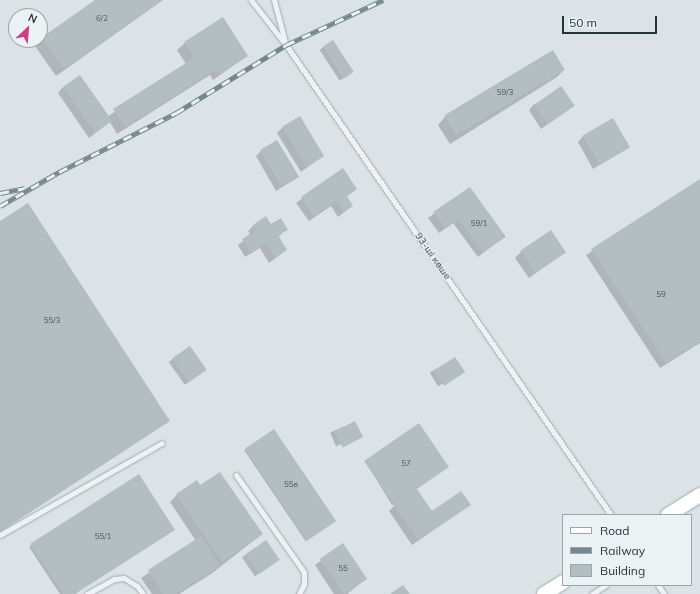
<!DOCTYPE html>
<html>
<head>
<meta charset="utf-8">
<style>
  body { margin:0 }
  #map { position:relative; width:700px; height:594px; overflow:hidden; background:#dbe3e6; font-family:Mulish,sans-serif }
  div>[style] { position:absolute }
  .shadow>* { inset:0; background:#0003; transform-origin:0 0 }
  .building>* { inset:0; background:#b3bec2; transform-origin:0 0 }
  .roads { filter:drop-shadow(0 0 1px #a1abb0) drop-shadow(0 0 1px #a1abb0) }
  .lane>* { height:5px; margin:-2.5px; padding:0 2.5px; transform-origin:2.5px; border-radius:2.5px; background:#eef2f4 }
  .secondary>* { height:14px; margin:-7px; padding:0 7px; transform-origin:7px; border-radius:7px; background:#fff }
  .rail>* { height:4.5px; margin-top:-2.25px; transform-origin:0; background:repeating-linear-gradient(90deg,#eaf2f4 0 9px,#75888f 0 18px); box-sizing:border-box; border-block:1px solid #75888f }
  span { translate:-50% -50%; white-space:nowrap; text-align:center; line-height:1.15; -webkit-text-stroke:3px #eaf2f4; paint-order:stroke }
  .number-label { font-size:8px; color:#48575e }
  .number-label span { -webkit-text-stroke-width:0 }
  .street-label { font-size:10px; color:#25353c }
  .legend { position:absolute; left:562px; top:514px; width:130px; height:72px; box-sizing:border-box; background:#eaf2f4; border:1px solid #9ba6aa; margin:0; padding:5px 7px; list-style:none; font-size:12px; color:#25353c }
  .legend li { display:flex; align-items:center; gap:8px; height:20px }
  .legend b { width:20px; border:1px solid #9ba6aa }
  .north { position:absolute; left:8px; top:8px; width:40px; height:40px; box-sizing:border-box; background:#eaf2f4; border:1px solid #9ba6aa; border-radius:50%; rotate:26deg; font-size:11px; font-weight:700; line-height:16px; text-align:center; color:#25353c }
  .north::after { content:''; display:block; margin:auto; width:14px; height:18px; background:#cd3e86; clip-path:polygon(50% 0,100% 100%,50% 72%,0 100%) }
  .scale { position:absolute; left:562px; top:16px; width:95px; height:18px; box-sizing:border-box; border:2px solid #25353c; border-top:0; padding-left:5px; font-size:12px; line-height:14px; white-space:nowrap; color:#25353c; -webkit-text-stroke:3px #eaf2f4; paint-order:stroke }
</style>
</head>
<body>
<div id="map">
  <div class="shadow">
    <i style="clip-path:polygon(97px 0,163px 0,56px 76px,35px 46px)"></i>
    <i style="left:333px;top:41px;width:37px;height:16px;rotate:57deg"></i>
    <i style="clip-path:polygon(185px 43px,247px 56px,213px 80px,210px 75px,117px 134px,110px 122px,89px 138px,58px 93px,63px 87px,107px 117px,186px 64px,177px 50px)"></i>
    <i style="clip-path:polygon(564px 70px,557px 77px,450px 144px,438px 125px,445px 117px)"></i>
    <i style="clip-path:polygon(534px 104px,573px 106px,541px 129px,529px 110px)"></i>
    <i style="clip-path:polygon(283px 127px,323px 156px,301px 172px,277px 133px)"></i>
    <i style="clip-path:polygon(583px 136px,629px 147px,593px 169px,578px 142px)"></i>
    <i style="clip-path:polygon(261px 151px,298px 177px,276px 191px,256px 156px)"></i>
    <i style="clip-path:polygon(342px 169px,356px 189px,346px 197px,352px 206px,338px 217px,331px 206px,309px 221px,296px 203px)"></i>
    <i style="clip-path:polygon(700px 180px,700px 343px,660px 368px,586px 255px)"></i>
    <i style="clip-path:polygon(469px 188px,504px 237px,478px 257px,453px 223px,439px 233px,428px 218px)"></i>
    <i style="clip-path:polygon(254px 225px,286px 230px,278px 237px,286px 250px,269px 263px,260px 248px,245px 257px,238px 245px,251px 235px,248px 231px)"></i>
    <i style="clip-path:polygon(521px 252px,565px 252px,529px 278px,515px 258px)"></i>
    <i style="left:190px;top:347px;width:28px;height:26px;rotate:55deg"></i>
    <i style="left:455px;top:358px;width:16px;height:29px;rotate:60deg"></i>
    <i style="left:355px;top:422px;width:15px;height:27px;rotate:67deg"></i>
    <i style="left:274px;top:430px;width:110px;height:36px;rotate:56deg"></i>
    <i style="clip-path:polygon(365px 461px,416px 489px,432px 512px,470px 505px,412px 545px,389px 511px,396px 504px,392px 505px)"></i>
    <i style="clip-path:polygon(139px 475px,75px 594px,60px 594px,29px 547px)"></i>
    <i style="clip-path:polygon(200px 486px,262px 534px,211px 574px,179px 594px,152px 594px,141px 578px,196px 541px,170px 502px,177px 495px)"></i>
    <i style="left:266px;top:541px;width:23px;height:29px;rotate:56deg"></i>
    <i style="clip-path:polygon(343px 545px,366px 579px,347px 594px,334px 594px,315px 565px)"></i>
  </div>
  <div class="building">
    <i style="clip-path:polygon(95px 0,162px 0,64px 69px,41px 38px)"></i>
    <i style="clip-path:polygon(223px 17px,248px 56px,220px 74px,217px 69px,125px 127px,113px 109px,194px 58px,184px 42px)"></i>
    <i style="left:333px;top:40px;width:38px;height:12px;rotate:57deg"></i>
    <i style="left:553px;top:50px;width:23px;height:127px;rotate:59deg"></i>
    <i style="left:80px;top:75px;width:56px;height:21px;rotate:55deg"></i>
    <i style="left:561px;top:86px;width:24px;height:33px;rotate:55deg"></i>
    <i style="left:300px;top:116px;width:47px;height:21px;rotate:59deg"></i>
    <i style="left:613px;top:118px;width:34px;height:35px;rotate:60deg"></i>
    <i style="left:277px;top:140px;width:43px;height:20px;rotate:59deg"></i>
    <i style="clip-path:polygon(343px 168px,357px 189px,347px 196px,353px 206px,344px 212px,336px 201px,314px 217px,301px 197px)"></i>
    <i style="clip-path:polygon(700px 179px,700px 342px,666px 363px,591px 249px)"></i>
    <i style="clip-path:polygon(470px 187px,506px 237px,483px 252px,459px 219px,445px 229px,433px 212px)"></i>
    <i style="clip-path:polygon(28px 203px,170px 421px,0 532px,0 221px)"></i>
    <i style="clip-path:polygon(266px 216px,271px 224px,281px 218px,288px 230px,278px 235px,287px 250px,275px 258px,266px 243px,251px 253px,242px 239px,256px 230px,253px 225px)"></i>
    <i style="left:551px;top:230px;width:27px;height:37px;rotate:56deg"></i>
    <i style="left:190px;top:346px;width:29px;height:22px;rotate:55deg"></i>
    <i style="left:455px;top:357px;width:18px;height:25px;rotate:56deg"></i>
    <i style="left:355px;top:421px;width:18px;height:23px;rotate:63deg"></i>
    <i style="clip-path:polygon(419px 423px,449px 467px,417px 489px,432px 511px,461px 491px,471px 505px,418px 540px,364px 461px)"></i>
    <i style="left:274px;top:429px;width:111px;height:35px;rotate:56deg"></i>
    <i style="clip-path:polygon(220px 472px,263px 534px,222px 562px,176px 494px,197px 480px,200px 485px)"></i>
    <i style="clip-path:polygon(139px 474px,175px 530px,75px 594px,63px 594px,30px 544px)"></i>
    <i style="clip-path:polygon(201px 536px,220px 566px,176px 594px,163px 594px,148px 570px)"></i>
    <i style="left:266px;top:540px;width:24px;height:25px;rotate:55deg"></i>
    <i style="left:343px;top:543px;width:43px;height:28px;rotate:56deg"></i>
    <i style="clip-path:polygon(403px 585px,410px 594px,390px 594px)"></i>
  </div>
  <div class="roads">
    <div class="lane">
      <i style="left:251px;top:0;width:57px;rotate:52.1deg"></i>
      <i style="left:286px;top:45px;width:571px;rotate:55.34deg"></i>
      <i style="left:274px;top:0;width:43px;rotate:75.3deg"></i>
      <i style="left:236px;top:475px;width:118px;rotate:55deg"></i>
      <i style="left:304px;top:572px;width:12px;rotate:90deg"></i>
      <i style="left:304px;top:584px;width:11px;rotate:117deg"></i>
      <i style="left:0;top:535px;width:186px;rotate:-29.6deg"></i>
      <i style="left:658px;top:585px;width:11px;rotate:56deg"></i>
      <i style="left:87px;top:594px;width:31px;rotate:-29deg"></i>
      <i style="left:114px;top:579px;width:10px;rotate:-6deg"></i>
      <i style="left:124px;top:578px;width:15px;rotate:32deg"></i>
      <i style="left:137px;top:586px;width:10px;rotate:53deg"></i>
      <i style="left:592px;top:594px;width:17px;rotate:-33deg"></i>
    </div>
    <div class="secondary">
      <i style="left:668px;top:515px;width:38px;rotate:-32deg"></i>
      <i style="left:544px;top:594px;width:22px;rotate:-32deg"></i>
    </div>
  </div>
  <div class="rail">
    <i style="left:0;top:193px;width:25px;rotate:-11deg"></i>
    <i style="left:0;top:206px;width:68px;rotate:-30deg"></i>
    <i style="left:59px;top:172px;width:131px;rotate:-26.8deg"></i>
    <i style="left:176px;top:113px;width:129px;rotate:-31.7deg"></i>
    <i style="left:286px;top:45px;width:107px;rotate:-24.9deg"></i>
  </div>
  <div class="number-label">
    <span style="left:102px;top:19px">6/2</span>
    <span style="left:505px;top:93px">59/3</span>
    <span style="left:479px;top:224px">59/1</span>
    <span style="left:661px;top:295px">59</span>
    <span style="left:52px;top:321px">55/3</span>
    <span style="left:406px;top:464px">57</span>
    <span style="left:291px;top:485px">55в</span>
    <span style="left:103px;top:537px">55/1</span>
    <span style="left:343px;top:569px">55</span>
  </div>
  <div class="street-label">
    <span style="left:433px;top:256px;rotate:55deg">93-ші көше</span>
  </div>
  <ul class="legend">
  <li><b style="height:5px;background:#fff"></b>Road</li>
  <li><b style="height:5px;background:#75888f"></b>Railway</li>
  <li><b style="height:11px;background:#b3bec2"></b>Building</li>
  </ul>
  <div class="north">N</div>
  <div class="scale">50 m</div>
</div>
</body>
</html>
